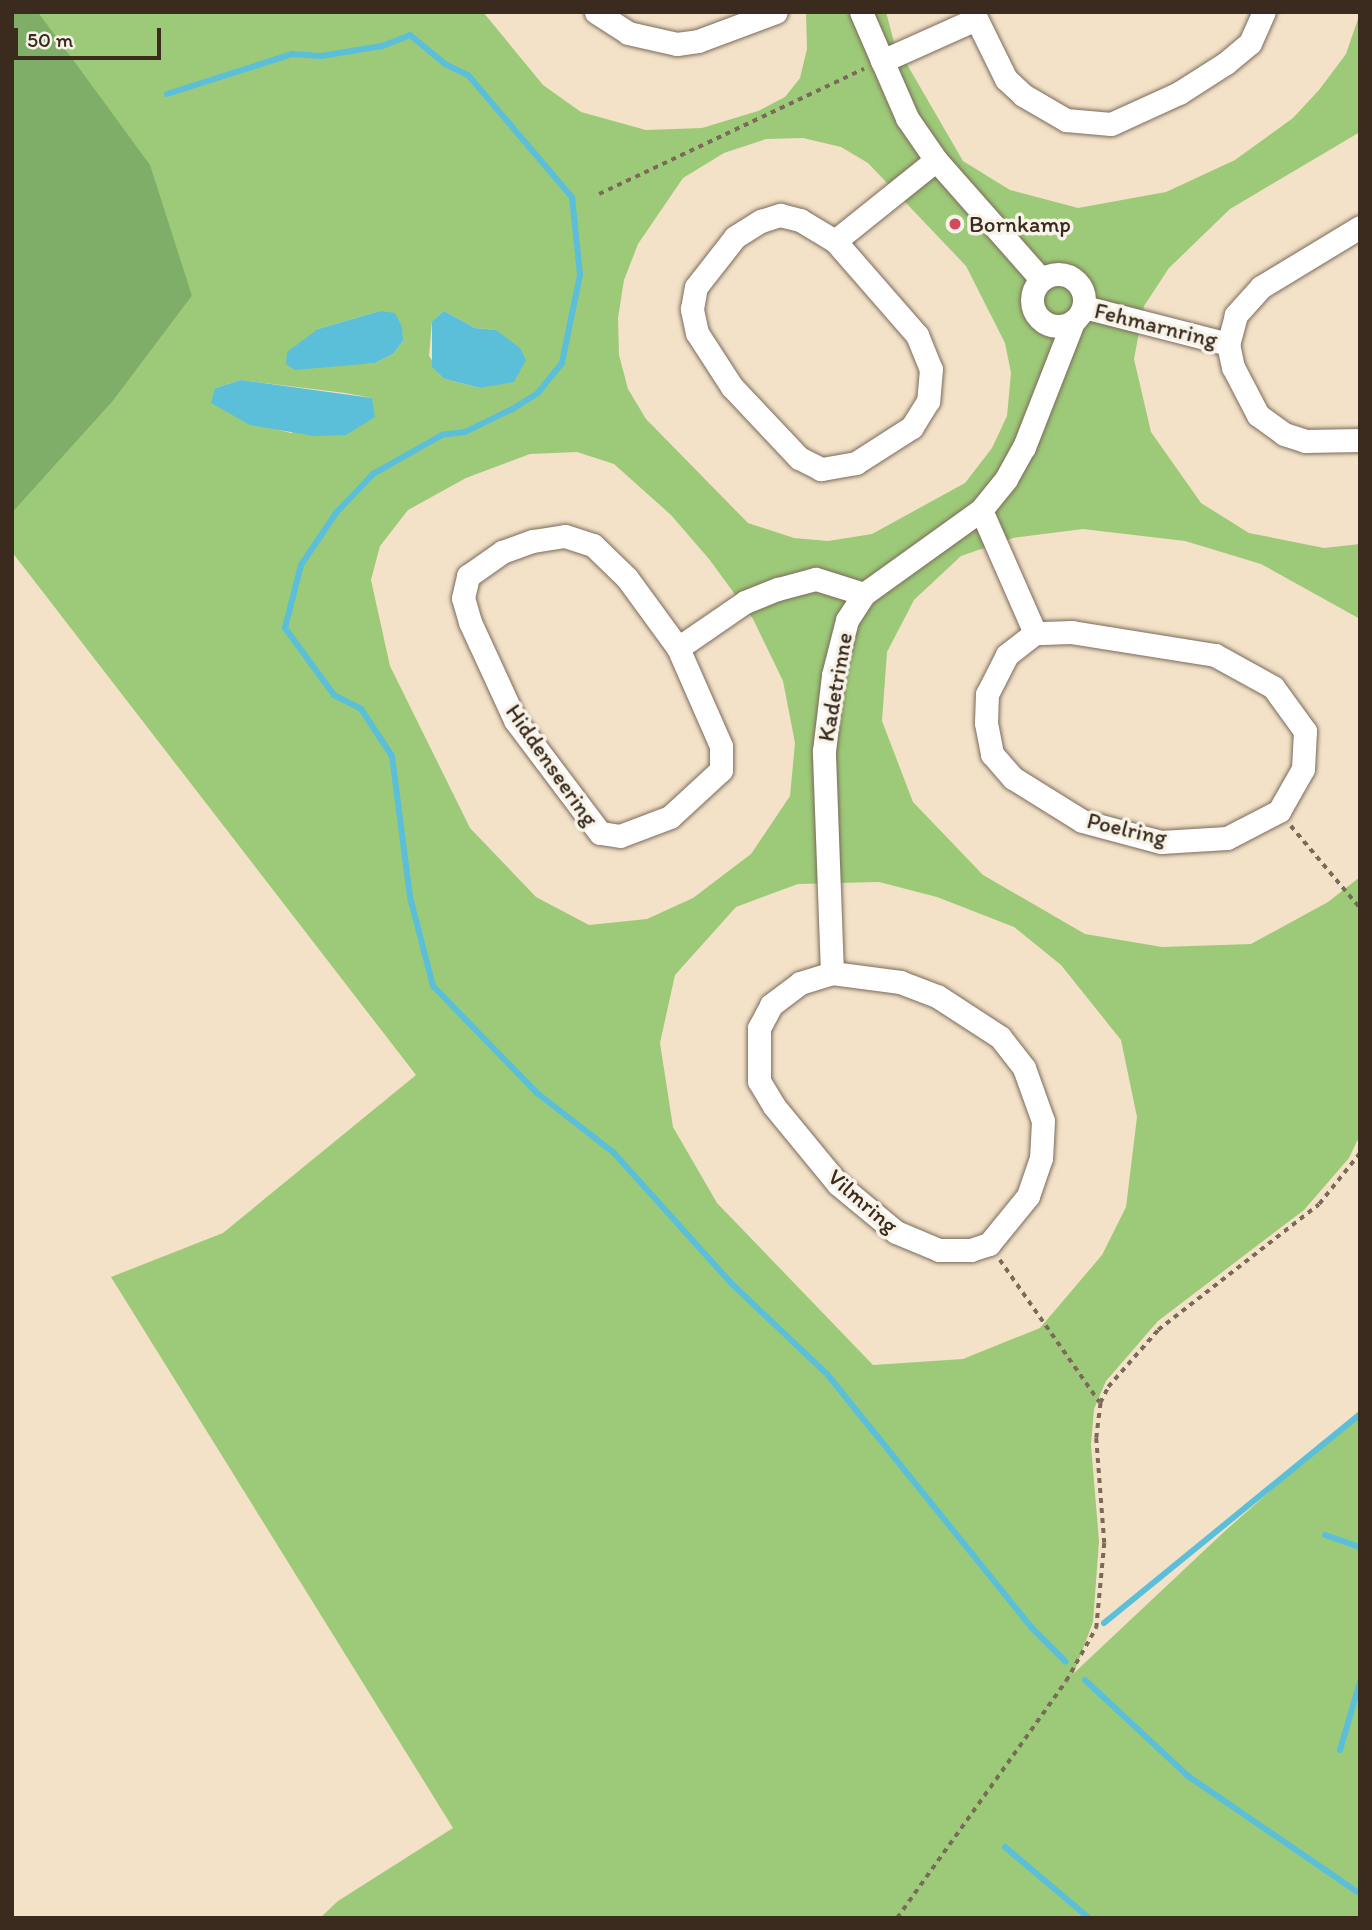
<!DOCTYPE html>
<html>
<head>
<meta charset="utf-8">
<style>
  body { margin:0 }
  #map { position:relative; width:1372px; height:1930px; overflow:hidden; background:#f3e2c8; font-family:Itim,sans-serif }
  div>[style] { position:absolute }
  .green>* { inset:0; background:#9dca78 }
  .forest>* { inset:0; background:#7eae68 }
  .water>* { inset:0; background:#5bbfd9 }
  .stream>* { height:6px; margin:-3px; padding:0 3px; transform-origin:3px; border-radius:3px; background:#5bbfd9 }
  .path>* { height:3.5px; margin-top:-1.75px; transform-origin:0; background:repeating-linear-gradient(90deg,#7b6a5a 0 5px,transparent 0 10px) }
  .roads { filter:drop-shadow(0 0 2px #7b6a5a) drop-shadow(0 0 2px #7b6a5a) }
  .minor>* { height:23px; margin:-11.5px; padding:0 11.5px; transform-origin:11.5px; border-radius:11.5px; background:#fff }
  .minor>.ring { margin:-11.5px; padding:0; box-sizing:content-box; background:none; border:23px solid #fff; border-radius:50% }
  .dots>* { width:19px; height:19px; translate:-50% -50%; box-sizing:border-box; border:4px solid #f7f3e8; border-radius:50% }
  span { translate:-50% -50%; white-space:nowrap; text-align:center; line-height:1.15; -webkit-text-stroke:7px #f7f3e8; paint-order:stroke }
  .poi-label { font-size:23px; color:#3b2a1e }
  .left { translate:0 -50%; text-align:left }
  .street-label { font-size:23px; color:#3b2a1e }
  .frame { position:absolute; inset:0; border:14px solid #3b2a1e; pointer-events:none }
  .scale { position:absolute; left:14px; top:28px; width:147px; height:32px; box-sizing:border-box; border:4px solid #3b2a1e; border-top:0; padding-left:9px; font-size:21px; line-height:24px; white-space:nowrap; color:#3b2a1e; -webkit-text-stroke:5px #f7f3e8; paint-order:stroke }
</style>
</head>
<body>
<div id="map">
  <div class="green">
    <i style="clip-path:polygon(evenodd,38px 12px,483px 12px,543px 85px,581px 112px,646px 130px,702px 128px,758px 111px,785px 97px,800px 78px,807px 49px,806px 12px,886px 12px,894px 42px,963px 161px,1010px 190px,1078px 208px,1166px 192px,1235px 160px,1293px 118px,1319px 90px,1346px 54px,1360px 13px,1360px 132px,1230px 209px,1169px 268px,1144px 306px,1134px 359px,1151px 432px,1201px 503px,1249px 533px,1324px 548px,1360px 544px,1360px 619px,1261px 564px,1185px 541px,1083px 529px,1013px 538px,961px 556px,914px 600px,887px 652px,882px 721px,913px 802px,983px 875px,1085px 934px,1162px 947px,1251px 944px,1328px 902px,1360px 877px,1360px 1135px,1349px 1158px,1304px 1210px,1158px 1321px,1106px 1381px,1094px 1409px,1091px 1445px,1099px 1541px,1093px 1622px,1074px 1673px,1226px 1530px,1360px 1412px,1360px 1918px,320px 1918px,338px 1901px,453px 1828px,111px 1277px,223px 1233px,416px 1075px,12px 552px,12px 513px,113px 401px,192px 296px,72px 60px,38px 12px,803px 138px,841px 147px,868px 163px,966px 266px,1005px 343px,1011px 373px,1007px 416px,992px 448px,965px 483px,872px 534px,828px 541px,794px 538px,748px 523px,646px 419px,628px 389px,619px 355px,618px 318px,624px 280px,638px 244px,683px 178px,724px 153px,766px 139px,803px 138px,38px 12px,380px 311px,403px 341px,393px 354px,375px 363px,356px 364px,318px 329px,380px 311px,38px 12px,444px 311px,475px 328px,496px 330px,495px 385px,480px 388px,445px 379px,429px 356px,432px 321px,444px 311px,38px 12px,241px 380px,345px 393px,372px 398px,291px 433px,243px 421px,215px 388px,241px 380px,38px 12px,577px 452px,614px 464px,671px 515px,709px 559px,753px 619px,783px 681px,795px 743px,790px 796px,751px 854px,693px 898px,647px 919px,589px 925px,536px 897px,470px 828px,390px 666px,371px 580px,380px 546px,408px 510px,466px 478px,530px 454px,577px 452px,38px 12px,879px 882px,937px 897px,1014px 927px,1061px 965px,1121px 1040px,1137px 1117px,1126px 1207px,1102px 1255px,1040px 1328px,963px 1359px,873px 1365px,717px 1203px,673px 1127px,660px 1043px,675px 975px,736px 907px,798px 884px,879px 882px)"></i>
  </div>
  <div class="forest">
    <i style="clip-path:polygon(12px 12px,38px 12px,150px 165px,192px 296px,113px 401px,12px 513px)"></i>
  </div>
  <div class="water">
    <i style="clip-path:polygon(380px 311px,395px 313px,402px 327px,403px 341px,393px 354px,375px 363px,295px 370px,286px 364px,287px 352px,318px 329px)"></i>
    <i style="clip-path:polygon(444px 311px,475px 328px,496px 330px,520px 348px,526px 360px,514px 382px,480px 388px,445px 379px,432px 367px,432px 321px)"></i>
    <i style="clip-path:polygon(241px 380px,372px 398px,375px 417px,346px 435px,314px 436px,250px 425px,211px 403px,215px 388px)"></i>
  </div>
  <div class="stream">
    <i style="left:167px;top:94px;width:131px;rotate:-17.7deg"></i>
    <i style="left:292px;top:54px;width:29px;rotate:4deg"></i>
    <i style="left:321px;top:56px;width:62px;rotate:-9.3deg"></i>
    <i style="left:382px;top:46px;width:30px;rotate:-21deg"></i>
    <i style="left:410px;top:35px;width:45px;rotate:39.6deg"></i>
    <i style="left:445px;top:64px;width:25px;rotate:26deg"></i>
    <i style="left:468px;top:75px;width:160px;rotate:49.6deg"></i>
    <i style="left:572px;top:197px;width:78px;rotate:84.1deg"></i>
    <i style="left:580px;top:275px;width:90px;rotate:101.6deg"></i>
    <i style="left:562px;top:363px;width:38px;rotate:129deg"></i>
    <i style="left:538px;top:393px;width:31px;rotate:148deg"></i>
    <i style="left:512px;top:409px;width:52px;rotate:153.9deg"></i>
    <i style="left:465px;top:432px;width:23px;rotate:173deg"></i>
    <i style="left:442px;top:435px;width:79px;rotate:150.5deg"></i>
    <i style="left:373px;top:474px;width:54px;rotate:133.5deg"></i>
    <i style="left:336px;top:513px;width:63px;rotate:123.9deg"></i>
    <i style="left:301px;top:565px;width:65px;rotate:104.3deg"></i>
    <i style="left:285px;top:628px;width:83px;rotate:53.8deg"></i>
    <i style="left:334px;top:695px;width:30px;rotate:27deg"></i>
    <i style="left:361px;top:709px;width:56px;rotate:56.6deg"></i>
    <i style="left:392px;top:756px;width:142px;rotate:82.7deg"></i>
    <i style="left:410px;top:897px;width:92px;rotate:75.5deg"></i>
    <i style="left:433px;top:986px;width:149px;rotate:45.8deg"></i>
    <i style="left:537px;top:1093px;width:98px;rotate:37.9deg"></i>
    <i style="left:614px;top:1153px;width:176px;rotate:48deg"></i>
    <i style="left:732px;top:1284px;width:131px;rotate:43.5deg"></i>
    <i style="left:827px;top:1374px;width:325px;rotate:51.1deg"></i>
    <i style="left:1031px;top:1627px;width:49px;rotate:45deg"></i>
    <i style="left:1325px;top:1535px;width:37px;rotate:19deg"></i>
    <i style="left:1104px;top:1623px;width:330px;rotate:-39.2deg"></i>
    <i style="left:1085px;top:1680px;width:141px;rotate:43deg"></i>
    <i style="left:1188px;top:1776px;width:204px;rotate:34.4deg"></i>
    <i style="left:1340px;top:1750px;width:71px;rotate:-73.6deg"></i>
    <i style="left:1005px;top:1847px;width:110px;rotate:40.2deg"></i>
  </div>
  <div class="path">
    <i style="left:599px;top:194px;width:293px;rotate:-25.3deg"></i>
    <i style="left:1291px;top:826px;width:107px;rotate:49.9deg"></i>
    <i style="left:1000px;top:1260px;width:174px;rotate:55deg"></i>
    <i style="left:897px;top:1918px;width:291px;rotate:-54.5deg"></i>
    <i style="left:1066px;top:1681px;width:61px;rotate:-60.5deg"></i>
    <i style="left:1096px;top:1628px;width:85px;rotate:-84.6deg"></i>
    <i style="left:1104px;top:1543px;width:105px;rotate:-94.4deg"></i>
    <i style="left:1096px;top:1438px;width:35px;rotate:-83deg"></i>
    <i style="left:1100px;top:1403px;width:18px;rotate:-63deg"></i>
    <i style="left:1108px;top:1387px;width:76px;rotate:-48.7deg"></i>
    <i style="left:1158px;top:1330px;width:204px;rotate:-38deg"></i>
    <i style="left:1319px;top:1204px;width:65px;rotate:-51.2deg"></i>
  </div>
  <div class="roads">
    <div class="minor">
      <i style="left:596px;top:12px;width:38px;rotate:33deg"></i>
      <i style="left:628px;top:33px;width:50px;rotate:12.7deg"></i>
      <i style="left:677px;top:44px;width:21px;rotate:-8deg"></i>
      <i style="left:698px;top:41px;width:83px;rotate:-20.4deg"></i>
      <i style="left:861px;top:12px;width:116px;rotate:66.5deg"></i>
      <i style="left:907px;top:118px;width:51px;rotate:55.4deg"></i>
      <i style="left:936px;top:160px;width:159px;rotate:48.6deg"></i>
      <i style="left:973px;top:12px;width:75px;rotate:63.8deg"></i>
      <i style="left:1006px;top:79px;width:23px;rotate:43deg"></i>
      <i style="left:1023px;top:95px;width:50px;rotate:30.2deg"></i>
      <i style="left:1066px;top:120px;width:45px;rotate:5.1deg"></i>
      <i style="left:1111px;top:124px;width:75px;rotate:-24.5deg"></i>
      <i style="left:1179px;top:93px;width:56px;rotate:-32.6deg"></i>
      <i style="left:1226px;top:63px;width:31px;rotate:-40deg"></i>
      <i style="left:1250px;top:43px;width:34px;rotate:-66deg"></i>
      <i style="left:882px;top:61px;width:103px;rotate:-24.1deg"></i>
      <i style="left:1360px;top:227px;width:116px;rotate:148.8deg"></i>
      <i style="left:1261px;top:287px;width:38px;rotate:132deg"></i>
      <i style="left:1236px;top:315px;width:30px;rotate:105deg"></i>
      <i style="left:1228px;top:344px;width:24px;rotate:78deg"></i>
      <i style="left:1233px;top:367px;width:54px;rotate:62.5deg"></i>
      <i style="left:1258px;top:415px;width:32px;rotate:36deg"></i>
      <i style="left:1284px;top:434px;width:22px;rotate:18deg"></i>
      <i style="left:1305px;top:441px;width:55px;rotate:-1deg"></i>
      <i style="left:835px;top:241px;width:125px;rotate:48.9deg"></i>
      <i style="left:917px;top:335px;width:37px;rotate:68deg"></i>
      <i style="left:931px;top:369px;width:32px;rotate:95deg"></i>
      <i style="left:928px;top:401px;width:31px;rotate:122deg"></i>
      <i style="left:912px;top:427px;width:67px;rotate:147.3deg"></i>
      <i style="left:856px;top:463px;width:36px;rotate:170deg"></i>
      <i style="left:821px;top:469px;width:25px;rotate:-153deg"></i>
      <i style="left:799px;top:458px;width:98px;rotate:-133.3deg"></i>
      <i style="left:732px;top:387px;width:64px;rotate:-122.9deg"></i>
      <i style="left:697px;top:333px;width:25px;rotate:-102deg"></i>
      <i style="left:692px;top:309px;width:22px;rotate:-80deg"></i>
      <i style="left:696px;top:287px;width:63px;rotate:-52deg"></i>
      <i style="left:735px;top:237px;width:31px;rotate:-32deg"></i>
      <i style="left:761px;top:221px;width:20px;rotate:-18deg"></i>
      <i style="left:780px;top:215px;width:21px;rotate:14deg"></i>
      <i style="left:800px;top:220px;width:41px;rotate:31deg"></i>
      <i style="left:835px;top:241px;width:129px;rotate:-38.7deg"></i>
      <i class="ring" style="left:1032px;top:274px;width:29px;height:29px"></i>
      <i style="left:1084px;top:307px;width:149px;rotate:14.4deg"></i>
      <i style="left:981px;top:510px;width:134px;rotate:66.3deg"></i>
      <i style="left:1035px;top:633px;width:36px;rotate:142deg"></i>
      <i style="left:1007px;top:655px;width:44px;rotate:117.1deg"></i>
      <i style="left:987px;top:694px;width:29px;rotate:92deg"></i>
      <i style="left:986px;top:723px;width:32px;rotate:79deg"></i>
      <i style="left:992px;top:754px;width:32px;rotate:49deg"></i>
      <i style="left:1013px;top:778px;width:81px;rotate:31.9deg"></i>
      <i style="left:1082px;top:821px;width:82px;rotate:14.9deg"></i>
      <i style="left:1161px;top:842px;width:66px;rotate:-3.5deg"></i>
      <i style="left:1227px;top:838px;width:59px;rotate:-27.4deg"></i>
      <i style="left:1279px;top:811px;width:48px;rotate:-60.3deg"></i>
      <i style="left:1303px;top:769px;width:38px;rotate:-87deg"></i>
      <i style="left:1305px;top:731px;width:54px;rotate:-126deg"></i>
      <i style="left:1273px;top:687px;width:66px;rotate:-151.1deg"></i>
      <i style="left:1215px;top:655px;width:145px;rotate:-170.9deg"></i>
      <i style="left:1072px;top:632px;width:37px;rotate:178deg"></i>
      <i style="left:678px;top:648px;width:107px;rotate:66.3deg"></i>
      <i style="left:721px;top:746px;width:24px;rotate:90deg"></i>
      <i style="left:721px;top:770px;width:69px;rotate:137.3deg"></i>
      <i style="left:670px;top:817px;width:53px;rotate:159.2deg"></i>
      <i style="left:620px;top:836px;width:20px;rotate:-171deg"></i>
      <i style="left:600px;top:833px;width:141px;rotate:-127deg"></i>
      <i style="left:515px;top:720px;width:108px;rotate:-114.7deg"></i>
      <i style="left:470px;top:622px;width:25px;rotate:-106deg"></i>
      <i style="left:463px;top:598px;width:23px;rotate:-77deg"></i>
      <i style="left:468px;top:576px;width:42px;rotate:-35.2deg"></i>
      <i style="left:502px;top:552px;width:33px;rotate:-20deg"></i>
      <i style="left:533px;top:541px;width:32px;rotate:-9deg"></i>
      <i style="left:565px;top:536px;width:29px;rotate:18deg"></i>
      <i style="left:593px;top:545px;width:47px;rotate:44.1deg"></i>
      <i style="left:627px;top:578px;width:87px;rotate:53.9deg"></i>
      <i style="left:678px;top:648px;width:81px;rotate:-34.5deg"></i>
      <i style="left:745px;top:602px;width:35px;rotate:-22deg"></i>
      <i style="left:778px;top:589px;width:39px;rotate:-15deg"></i>
      <i style="left:816px;top:579px;width:50px;rotate:17.4deg"></i>
      <i style="left:832px;top:973px;width:69px;rotate:7.5deg"></i>
      <i style="left:900px;top:982px;width:40px;rotate:21deg"></i>
      <i style="left:937px;top:996px;width:75px;rotate:33.1deg"></i>
      <i style="left:1000px;top:1037px;width:39px;rotate:52deg"></i>
      <i style="left:1024px;top:1068px;width:56px;rotate:70.3deg"></i>
      <i style="left:1043px;top:1121px;width:37px;rotate:93deg"></i>
      <i style="left:1041px;top:1158px;width:40px;rotate:108.9deg"></i>
      <i style="left:1028px;top:1196px;width:62px;rotate:129.1deg"></i>
      <i style="left:989px;top:1244px;width:19px;rotate:162deg"></i>
      <i style="left:971px;top:1250px;width:32px;rotate:180deg"></i>
      <i style="left:939px;top:1250px;width:47px;rotate:-157.3deg"></i>
      <i style="left:896px;top:1232px;width:75px;rotate:-140.4deg"></i>
      <i style="left:838px;top:1184px;width:101px;rotate:-129.4deg"></i>
      <i style="left:774px;top:1106px;width:29px;rotate:-121deg"></i>
      <i style="left:759px;top:1081px;width:53px;rotate:-90deg"></i>
      <i style="left:759px;top:1028px;width:26px;rotate:-62deg"></i>
      <i style="left:771px;top:1005px;width:36px;rotate:-37deg"></i>
      <i style="left:800px;top:983px;width:34px;rotate:-17deg"></i>
      <i style="left:832px;top:973px;width:222px;rotate:-92.1deg"></i>
      <i style="left:824px;top:751px;width:77px;rotate:-83.2deg"></i>
      <i style="left:833px;top:675px;width:57px;rotate:-75.7deg"></i>
      <i style="left:847px;top:620px;width:31px;rotate:-57deg"></i>
      <i style="left:864px;top:594px;width:144px;rotate:-35.7deg"></i>
      <i style="left:981px;top:510px;width:40px;rotate:-51deg"></i>
      <i style="left:1006px;top:479px;width:37px;rotate:-61deg"></i>
      <i style="left:1024px;top:447px;width:134px;rotate:-68.6deg"></i>
    </div>
  </div>
  <div class="dots">
    <i style="left:955px;top:224px;background:#d1495b"></i>
  </div>
  <div class="poi-label">
    <span class="left" style="left:969px;top:224px">Bornkamp</span>
  </div>
  <div class="street-label">
    <span style="left:1156px;top:325px;rotate:14deg">Fehmarnring</span>
    <span style="left:835px;top:687px;rotate:-80deg">Kadetrinne</span>
    <span style="left:552px;top:765px;rotate:55deg">Hiddenseering</span>
    <span style="left:1127px;top:829px;rotate:13deg">Poelring</span>
    <span style="left:863px;top:1201px;rotate:41deg">Vilmring</span>
  </div>
  <div class="frame"></div>
  <div class="scale">50 m</div>
</div>
</body>
</html>
